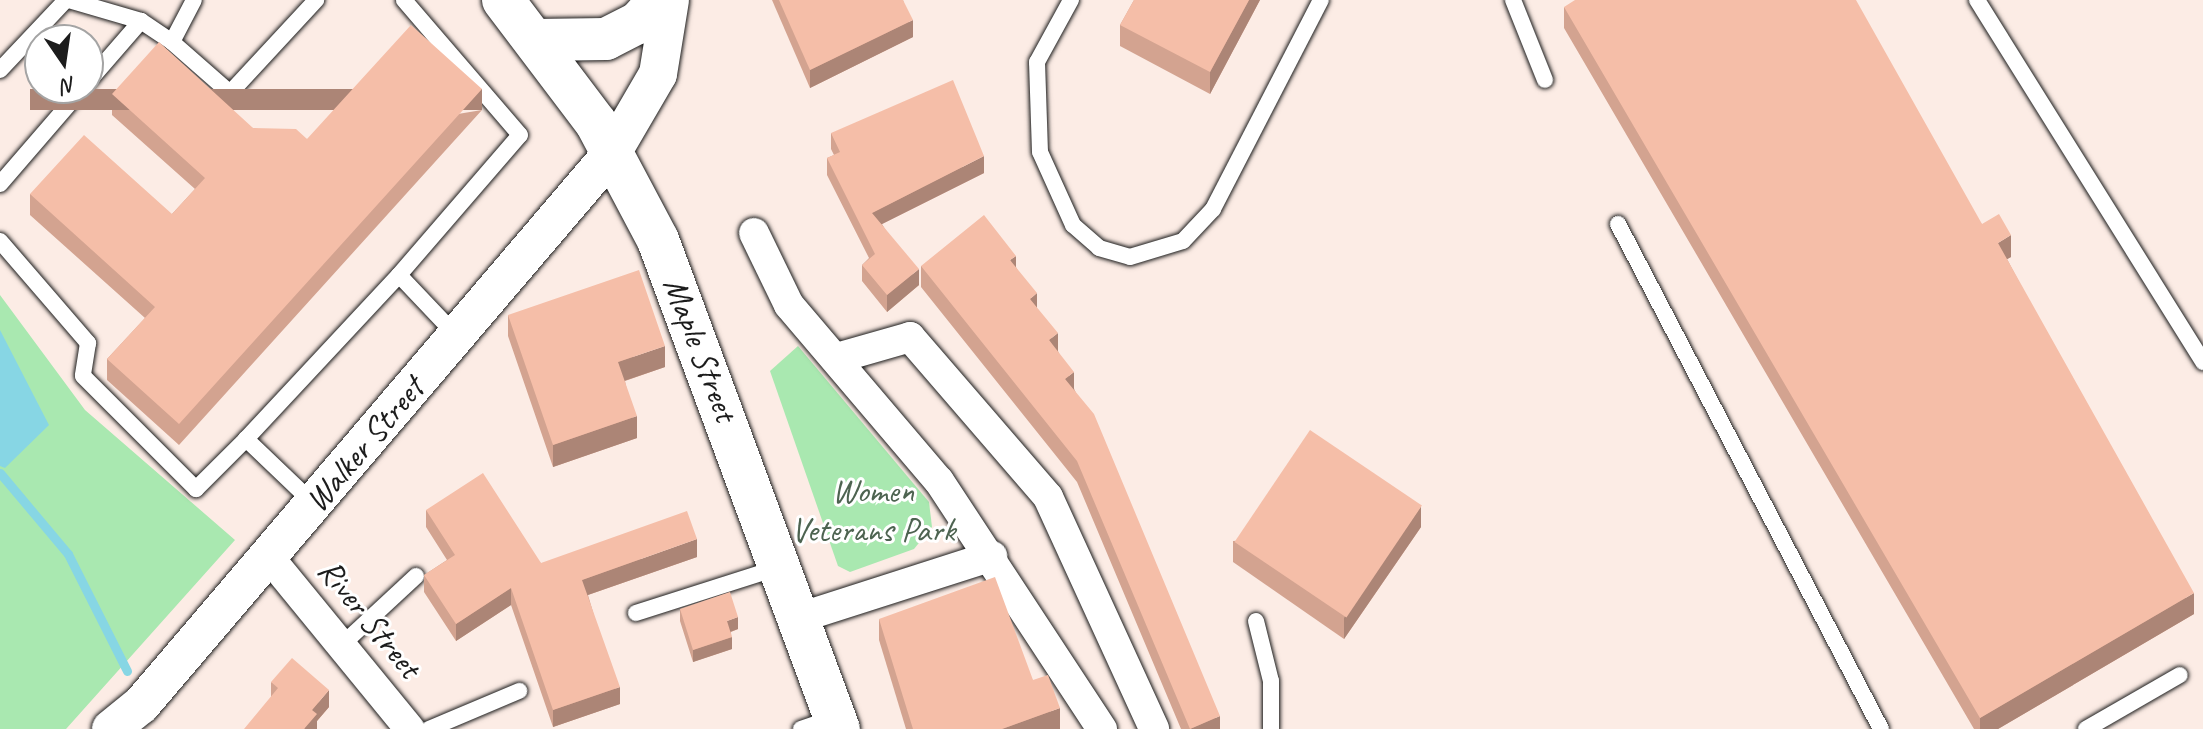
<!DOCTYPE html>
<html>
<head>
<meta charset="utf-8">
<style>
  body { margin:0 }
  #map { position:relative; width:2203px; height:729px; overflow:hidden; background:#fcece5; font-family:Caveat,sans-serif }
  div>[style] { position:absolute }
  .green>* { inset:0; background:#a9e8b0 }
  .water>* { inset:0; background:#87d6e4 }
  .stream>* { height:9px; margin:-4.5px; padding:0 4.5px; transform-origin:4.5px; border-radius:4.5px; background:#87d6e4 }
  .roads { filter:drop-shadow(0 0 2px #1c1c1c) drop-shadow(0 0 2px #1c1c1c) }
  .service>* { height:16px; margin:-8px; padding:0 8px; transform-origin:8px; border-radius:8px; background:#fff }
  .minor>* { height:30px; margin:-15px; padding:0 15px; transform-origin:15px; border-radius:15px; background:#fff }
  .tertiary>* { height:38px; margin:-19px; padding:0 19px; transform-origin:19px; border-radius:19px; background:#fff }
  .secondary>* { height:42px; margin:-21px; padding:0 21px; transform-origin:21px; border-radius:21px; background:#fff }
  .wall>* { inset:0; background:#d3a390 }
  .shaded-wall>* { inset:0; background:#ac8576; transform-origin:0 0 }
  .building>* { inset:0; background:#f5bea8; transform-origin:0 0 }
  span { translate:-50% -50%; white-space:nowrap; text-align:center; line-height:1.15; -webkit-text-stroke:6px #fff; paint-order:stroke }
  .street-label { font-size:34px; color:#1c1c1c }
  .park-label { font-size:34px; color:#4d6350 }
  .north { position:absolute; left:24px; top:24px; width:80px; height:80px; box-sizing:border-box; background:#fff; border:2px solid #a4a4a4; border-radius:50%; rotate:167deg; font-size:22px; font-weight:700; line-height:32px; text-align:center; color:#1c1c1c }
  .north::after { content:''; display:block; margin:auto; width:28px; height:36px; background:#1c1c1c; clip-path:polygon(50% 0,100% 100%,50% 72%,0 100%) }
</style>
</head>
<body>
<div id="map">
  <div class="green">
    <i style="clip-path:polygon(0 295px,85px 410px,235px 540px,66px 729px,0 729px)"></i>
    <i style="clip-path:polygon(798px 346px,929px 502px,932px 527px,914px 549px,850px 572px,838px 566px,770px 371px)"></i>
  </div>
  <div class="water">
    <i style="clip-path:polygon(0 330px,49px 425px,5px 468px,0 466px)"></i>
  </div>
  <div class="stream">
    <i style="left:0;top:473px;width:106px;rotate:50deg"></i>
    <i style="left:68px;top:554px;width:131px;rotate:63.2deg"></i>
  </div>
  <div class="roads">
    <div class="service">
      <i style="left:69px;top:0;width:75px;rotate:16.3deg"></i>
      <i style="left:1071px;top:0;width:71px;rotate:118.7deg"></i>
      <i style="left:1037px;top:62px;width:90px;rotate:88.1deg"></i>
      <i style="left:1040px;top:152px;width:80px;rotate:65.7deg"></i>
      <i style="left:1073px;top:225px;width:35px;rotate:41deg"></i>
      <i style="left:1099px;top:248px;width:32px;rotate:16deg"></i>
      <i style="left:1130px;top:257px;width:55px;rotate:-16.8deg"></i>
      <i style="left:1183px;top:241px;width:44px;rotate:-46.8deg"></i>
      <i style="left:1213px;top:209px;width:235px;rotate:-62.7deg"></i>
      <i style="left:1513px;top:0;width:86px;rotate:68.2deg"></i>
      <i style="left:1977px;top:0;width:427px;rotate:58deg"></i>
      <i style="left:172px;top:42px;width:77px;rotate:41.3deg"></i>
      <i style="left:230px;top:93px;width:127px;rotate:-47.2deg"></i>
      <i style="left:0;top:70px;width:96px;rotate:-46.7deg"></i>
      <i style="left:88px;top:82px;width:81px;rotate:-49deg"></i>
      <i style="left:141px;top:21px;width:37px;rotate:34deg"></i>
      <i style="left:172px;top:42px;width:47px;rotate:-62.4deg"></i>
      <i style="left:0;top:184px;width:127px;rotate:-49.2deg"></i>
      <i style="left:1618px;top:224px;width:569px;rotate:62.49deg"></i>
      <i style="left:0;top:241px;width:135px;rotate:49.2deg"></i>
      <i style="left:88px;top:343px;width:33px;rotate:99deg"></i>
      <i style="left:83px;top:376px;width:160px;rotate:45deg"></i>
      <i style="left:196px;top:489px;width:71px;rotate:-45deg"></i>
      <i style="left:399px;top:275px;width:185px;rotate:-49.2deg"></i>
      <i style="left:520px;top:135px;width:178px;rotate:-130.7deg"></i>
      <i style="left:313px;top:503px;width:93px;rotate:-136.3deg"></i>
      <i style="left:246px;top:439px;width:224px;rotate:-47deg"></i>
      <i style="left:399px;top:275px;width:83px;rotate:46.5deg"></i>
      <i style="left:636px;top:613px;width:151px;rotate:-17.7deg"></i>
      <i style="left:1256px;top:621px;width:62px;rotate:76deg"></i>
      <i style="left:1271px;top:681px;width:48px;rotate:90deg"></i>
      <i style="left:345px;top:642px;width:97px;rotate:-42.9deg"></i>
      <i style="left:429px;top:729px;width:98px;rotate:-22.9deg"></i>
      <i style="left:801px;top:729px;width:34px;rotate:-19deg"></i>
      <i style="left:2086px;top:729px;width:108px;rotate:-29.9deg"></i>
    </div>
    <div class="minor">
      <i style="left:754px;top:233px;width:80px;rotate:64.1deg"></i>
      <i style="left:789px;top:305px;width:231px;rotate:49.6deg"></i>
      <i style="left:939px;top:481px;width:297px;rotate:56.7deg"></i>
      <i style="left:837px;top:358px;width:76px;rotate:-16deg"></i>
      <i style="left:910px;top:337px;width:211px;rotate:49.2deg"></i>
      <i style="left:1048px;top:497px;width:255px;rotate:65.4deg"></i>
      <i style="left:269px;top:557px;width:222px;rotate:50.7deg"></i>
      <i style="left:799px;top:618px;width:203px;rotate:-17.8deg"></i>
    </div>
    <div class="tertiary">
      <i style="left:111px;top:729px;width:38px;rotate:-39deg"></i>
      <i style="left:141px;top:705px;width:726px;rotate:-49.53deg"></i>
      <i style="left:612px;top:153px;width:91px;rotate:-59.8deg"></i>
      <i style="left:658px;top:74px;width:75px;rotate:-80.8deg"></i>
    </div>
    <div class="secondary">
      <i style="left:503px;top:0;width:154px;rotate:52.9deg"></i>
      <i style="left:596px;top:123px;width:132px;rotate:62.1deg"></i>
      <i style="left:658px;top:240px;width:521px;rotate:69.69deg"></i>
      <i style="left:535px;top:40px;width:71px;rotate:-0.8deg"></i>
      <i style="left:606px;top:39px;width:36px;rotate:-27deg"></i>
      <i style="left:638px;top:23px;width:31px;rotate:-48deg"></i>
    </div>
  </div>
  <div class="wall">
    <i style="clip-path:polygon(772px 0,903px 0,913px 37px,810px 88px)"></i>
    <i style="clip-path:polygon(1134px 0,1260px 0,1210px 94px,1120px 46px,1120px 25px)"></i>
    <i style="clip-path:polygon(1564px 7px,1982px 224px,2011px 257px,2007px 259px,2194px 614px,1998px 729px,1974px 729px,1564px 28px)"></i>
    <i style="clip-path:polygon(112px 94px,253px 128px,307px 139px,482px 110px,179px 445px,107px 380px,107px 359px,145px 318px,30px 215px,30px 194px,172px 214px,195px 189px,112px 115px)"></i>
    <i style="clip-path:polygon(831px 133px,984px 173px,882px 224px,919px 285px,887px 312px,862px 281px,862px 265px,869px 258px,827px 175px,827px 158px,834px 155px,831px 149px)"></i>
    <i style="clip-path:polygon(921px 266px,1016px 267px,1058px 351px,1220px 729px,1181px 729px,1077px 482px,921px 287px)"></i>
    <i style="clip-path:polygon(508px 315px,665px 367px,625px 381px,637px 438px,553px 467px,508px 336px)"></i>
    <i style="clip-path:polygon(426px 510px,541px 563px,697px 557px,588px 595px,620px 704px,553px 727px,511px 605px,456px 641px,424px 592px,424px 575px,447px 560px,426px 527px)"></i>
    <i style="clip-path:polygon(1421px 527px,1344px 639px,1233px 562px,1233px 541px)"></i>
    <i style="clip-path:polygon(680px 609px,738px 629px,731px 632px,732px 649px,693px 662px,680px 621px)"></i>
    <i style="clip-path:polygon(879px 619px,1033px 680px,1060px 729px,906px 729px,879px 640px)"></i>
    <i style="clip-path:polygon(271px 682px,329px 707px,317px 721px,317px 729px,271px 697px)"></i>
  </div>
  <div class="shaded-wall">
    <i style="clip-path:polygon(1249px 0,1260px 0,1210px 94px,1210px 72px)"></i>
    <i style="clip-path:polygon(913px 20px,913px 37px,810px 88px,810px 70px)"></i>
    <i style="left:482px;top:89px;width:21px;height:452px;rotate:90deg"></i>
    <i style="clip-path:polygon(984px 156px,984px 173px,872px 229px,872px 213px)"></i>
    <i style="clip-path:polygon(2011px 235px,2011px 257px,1998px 264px,1998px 243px)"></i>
    <i style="clip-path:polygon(1016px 256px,1016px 277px,1010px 260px)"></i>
    <i style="clip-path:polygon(919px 269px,919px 285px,887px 312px,887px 295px)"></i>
    <i style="clip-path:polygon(1037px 293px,1037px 314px,1030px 299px)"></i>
    <i style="clip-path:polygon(1058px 333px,1058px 354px,1049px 340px)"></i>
    <i style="clip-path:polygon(665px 346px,665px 367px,618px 383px,618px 362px)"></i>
    <i style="clip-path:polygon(1074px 372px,1074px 393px,1065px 379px)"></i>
    <i style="clip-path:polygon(637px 416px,637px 438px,553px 467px,553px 445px)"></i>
    <i style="clip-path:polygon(1421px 506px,1421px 527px,1344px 639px,1344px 618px)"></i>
    <i style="clip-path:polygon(697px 539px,697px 557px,582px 597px,582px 580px)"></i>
    <i style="clip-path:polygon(511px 588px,511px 605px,456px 641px,456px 624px)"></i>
    <i style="clip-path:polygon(2194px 593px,2194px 614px,1998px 729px,1980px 729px,1980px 718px)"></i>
    <i style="clip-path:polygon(738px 617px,738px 629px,727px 633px,727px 621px)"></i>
    <i style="clip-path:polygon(732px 637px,732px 649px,693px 662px,693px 650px)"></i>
    <i style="clip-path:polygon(620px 687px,620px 704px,553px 727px,553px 710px)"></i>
    <i style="clip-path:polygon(329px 690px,329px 707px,317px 721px,317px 729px,304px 729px,312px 710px)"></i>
    <i style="clip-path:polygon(1060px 708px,1060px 729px,1002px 729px)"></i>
    <i style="clip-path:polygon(1220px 716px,1220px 729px,1190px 729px)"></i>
  </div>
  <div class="building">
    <i style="clip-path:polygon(779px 0,903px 0,913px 20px,810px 70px)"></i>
    <i style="clip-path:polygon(1134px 0,1249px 0,1210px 72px,1120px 25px)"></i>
    <i style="clip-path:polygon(1575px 0,1856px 0,1982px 224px,1999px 214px,2011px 235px,1998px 243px,2194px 593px,1980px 718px,1564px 7px)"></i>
    <i style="clip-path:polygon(411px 25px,482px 89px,179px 424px,107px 359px,155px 307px,30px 194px,84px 135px,172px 214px,205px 178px,112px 94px,159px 42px,253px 128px,296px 129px,307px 139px)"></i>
    <i style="clip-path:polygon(953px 80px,984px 156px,872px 213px,919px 269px,887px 295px,862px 265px,875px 254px,827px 158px,840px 152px,831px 133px)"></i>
    <i style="clip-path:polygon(984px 215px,1016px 256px,1010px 260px,1037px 293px,1030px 299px,1058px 333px,1049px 340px,1074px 372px,1065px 379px,1094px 414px,1220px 716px,1190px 729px,1077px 461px,921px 266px)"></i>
    <i style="clip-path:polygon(639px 270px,665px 346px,618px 362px,637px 416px,553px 445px,508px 315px)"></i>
    <i style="left:1310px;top:430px;width:135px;height:135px;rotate:34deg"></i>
    <i style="clip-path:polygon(483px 473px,541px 563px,687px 511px,697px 539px,582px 580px,620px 687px,553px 710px,511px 588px,456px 624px,424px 575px,455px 555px,426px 510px)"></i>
    <i style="clip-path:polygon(995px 577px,1033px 680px,1048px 675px,1060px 708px,1002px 729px,913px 729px,879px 619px)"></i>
    <i style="clip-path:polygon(730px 592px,738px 617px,727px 621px,732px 637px,693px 650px,680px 609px)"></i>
    <i style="clip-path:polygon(292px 658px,329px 690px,312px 710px,317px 714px,304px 729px,244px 729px,278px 688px,271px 682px)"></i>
  </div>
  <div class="street-label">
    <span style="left:701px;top:349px;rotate:69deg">Maple Street</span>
    <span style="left:364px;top:444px;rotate:-50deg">Walker Street</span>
    <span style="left:370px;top:618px;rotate:51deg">River Street</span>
  </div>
  <div class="park-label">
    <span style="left:873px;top:510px">Women<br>Veterans Park</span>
  </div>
  <div class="north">N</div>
</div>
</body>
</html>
